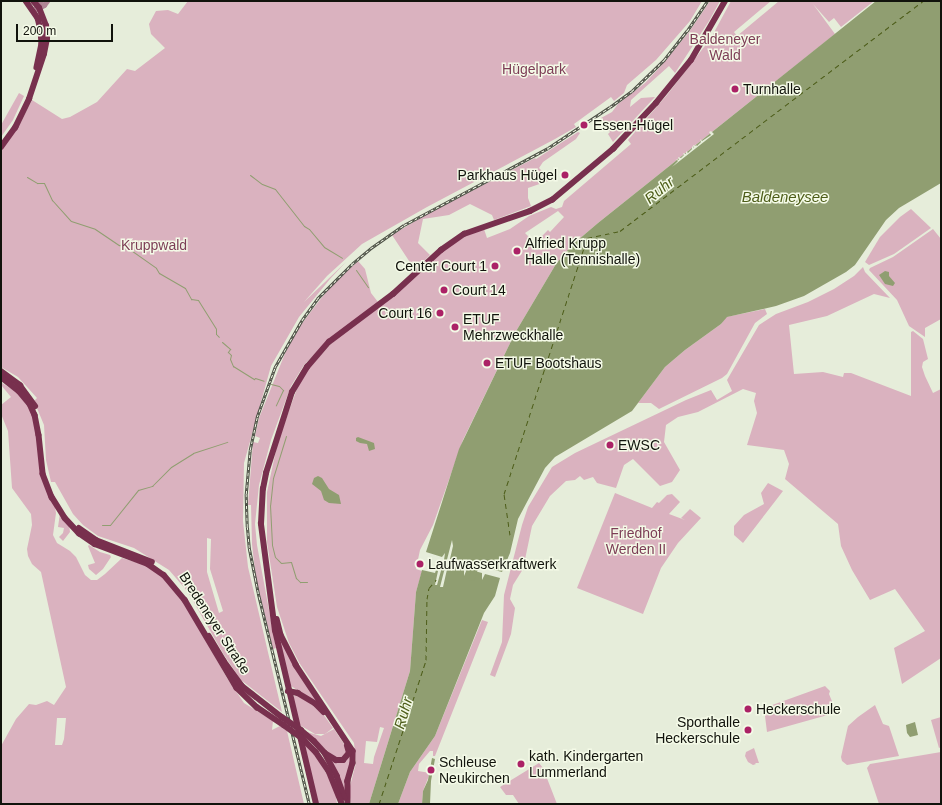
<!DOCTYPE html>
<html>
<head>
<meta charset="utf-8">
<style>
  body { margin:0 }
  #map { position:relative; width:942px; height:805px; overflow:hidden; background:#e6edda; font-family:Helvetica,sans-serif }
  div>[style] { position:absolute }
  .green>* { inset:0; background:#dab2bf }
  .water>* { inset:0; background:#909e71 }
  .pier>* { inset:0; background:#e6edda }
  .stream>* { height:1px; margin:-0.5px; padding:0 0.5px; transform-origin:0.5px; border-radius:0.5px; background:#909e71 }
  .river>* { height:6px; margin:-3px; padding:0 3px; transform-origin:3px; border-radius:3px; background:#909e71 }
  .ferry>* { height:1px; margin-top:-0.5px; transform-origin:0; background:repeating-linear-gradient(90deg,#4d5d19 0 5px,transparent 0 9px) }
  .minor>* { height:4.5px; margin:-2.25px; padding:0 2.25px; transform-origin:2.25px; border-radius:2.25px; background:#b08594 }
  .major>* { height:5.5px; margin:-2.75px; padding:0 2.75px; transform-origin:2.75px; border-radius:2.75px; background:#78304e }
  .rail>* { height:2.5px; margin-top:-1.25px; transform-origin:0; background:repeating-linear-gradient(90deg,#f4fae7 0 3px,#484b41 0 6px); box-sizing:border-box; border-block:1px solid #484b41 }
  .major-bridge>* { height:5.5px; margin:-2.75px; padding:0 2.75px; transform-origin:2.75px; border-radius:2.75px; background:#78304e }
  .dots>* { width:11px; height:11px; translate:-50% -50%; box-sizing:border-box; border:2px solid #f4fae7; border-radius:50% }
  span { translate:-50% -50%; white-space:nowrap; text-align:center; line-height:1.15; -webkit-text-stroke:3px #f4fae7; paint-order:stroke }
  .park-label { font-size:14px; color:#7d3d56 }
  .poi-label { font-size:14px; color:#11130c }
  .left { translate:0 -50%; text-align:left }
  .right { translate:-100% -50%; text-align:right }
  .street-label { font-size:14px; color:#11130c }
  .water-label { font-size:15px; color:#4d5d19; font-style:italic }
  .frame { position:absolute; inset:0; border:2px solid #11130c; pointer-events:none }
  .scale { position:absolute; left:16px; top:24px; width:97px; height:18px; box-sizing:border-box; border:2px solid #11130c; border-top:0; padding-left:5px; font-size:12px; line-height:14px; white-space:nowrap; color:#11130c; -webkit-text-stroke:3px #f4fae7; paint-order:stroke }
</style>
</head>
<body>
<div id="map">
  <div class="green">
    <i style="clip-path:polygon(evenodd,188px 1px,702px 1px,690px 21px,656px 60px,627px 85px,624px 93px,614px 101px,611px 97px,574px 124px,576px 127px,555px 139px,427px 207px,362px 244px,327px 276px,304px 302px,346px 262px,330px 279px,299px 317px,271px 366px,244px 463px,243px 521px,248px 567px,282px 712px,241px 680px,224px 655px,188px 592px,169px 570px,134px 548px,98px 536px,83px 525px,73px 514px,55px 482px,51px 482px,46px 460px,44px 425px,34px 401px,37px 398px,18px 377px,1px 367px,1px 151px,21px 122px,32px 100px,62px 119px,70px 117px,97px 102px,127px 69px,135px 71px,165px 48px,151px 34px,149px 24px,156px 11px,168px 10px,178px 14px,188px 1px,207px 538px,211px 539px,210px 569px,223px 611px,219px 613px,207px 572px,207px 538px)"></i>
    <i style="clip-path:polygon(710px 1px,720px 1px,709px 21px,675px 73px,669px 66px,631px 100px,630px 107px,641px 98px,655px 97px,613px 142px,608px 134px,610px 132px,601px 118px,612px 112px,618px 104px,645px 83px,660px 67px,689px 32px)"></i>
    <i style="clip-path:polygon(evenodd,731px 1px,771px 1px,734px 32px,737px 36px,779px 1px,874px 1px,841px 27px,834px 18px,829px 22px,813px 4px,835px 34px,598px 223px,571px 246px,556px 264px,515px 333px,463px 440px,433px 525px,420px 550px,416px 569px,422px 571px,416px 592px,410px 671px,369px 804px,351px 804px,349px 790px,356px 763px,354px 743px,300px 664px,289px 643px,277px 607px,267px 542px,267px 492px,278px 441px,298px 386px,309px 368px,333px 342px,442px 251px,469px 234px,484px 229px,487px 238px,510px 229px,529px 216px,551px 207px,556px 209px,562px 207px,564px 201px,631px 144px,628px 140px,667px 95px,711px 38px,731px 1px,558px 211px,564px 217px,550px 232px,548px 230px,535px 243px,525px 233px,558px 211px,731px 1px,380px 727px,384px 728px,374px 757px,373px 764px,364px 763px,366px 741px,377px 742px,380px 727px)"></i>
    <i style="clip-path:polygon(19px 93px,24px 96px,13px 120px,1px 137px,1px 125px)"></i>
    <i style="clip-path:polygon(578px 132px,580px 133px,576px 139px,543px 162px,539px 168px,551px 180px,528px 188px,528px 198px,531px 206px,494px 220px,492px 215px,470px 204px,449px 215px,423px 219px,418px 243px,430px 255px,415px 270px,392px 235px,422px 217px,535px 158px,536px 159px)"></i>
    <i style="clip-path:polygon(911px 209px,931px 228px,894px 254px,869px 265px,865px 262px,880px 237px,900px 217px)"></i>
    <i style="clip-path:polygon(933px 229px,941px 239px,941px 319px,925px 328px,925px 337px,909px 326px,897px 300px,869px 270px,870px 268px,893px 257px)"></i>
    <i style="clip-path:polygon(358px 261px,365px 269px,371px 293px,378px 302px,326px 342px,304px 365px,291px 386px,271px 440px,259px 485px,255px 524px,257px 545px,276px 648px,273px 649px,256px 580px,252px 544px,251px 505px,248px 505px,253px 442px,258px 443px,260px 438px,255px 436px,259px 418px,286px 351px,300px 326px,319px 301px,332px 285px)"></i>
    <i style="clip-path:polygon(863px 267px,865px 272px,890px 298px,874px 294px,827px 316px,789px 325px,794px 374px,823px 372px,843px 377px,844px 373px,851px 373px,911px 396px,911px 332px,913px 331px,923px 339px,928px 359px,923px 362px,922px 367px,925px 376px,933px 393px,941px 389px,941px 658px,902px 684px,894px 648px,925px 631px,895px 589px,870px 600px,852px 570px,841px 546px,838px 524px,785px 479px,789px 464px,784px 450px,747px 445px,757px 413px,754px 401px,756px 393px,743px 389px,698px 412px,678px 417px,666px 425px,664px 442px,680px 470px,672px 482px,660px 486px,633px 459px,624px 465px,616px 488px,597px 483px,593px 477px,584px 480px,580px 476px,575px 480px,566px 481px,550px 496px,532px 526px,523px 569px,513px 585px,510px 599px,515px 608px,511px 634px,495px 677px,490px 675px,502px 642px,504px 595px,522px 525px,528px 507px,552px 467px,575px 453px,686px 400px,711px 390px,717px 400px,732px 391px,727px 380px,759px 325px,776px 314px,808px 302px,834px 289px,854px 276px)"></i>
    <i style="clip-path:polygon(765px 309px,767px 314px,755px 323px,727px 374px,722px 378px,659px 409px,651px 403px,638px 403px,665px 367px,685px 350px,721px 324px,726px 317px)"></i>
    <i style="clip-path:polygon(evenodd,2px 383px,18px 393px,32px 412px,37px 434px,40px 473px,55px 507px,56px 513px,53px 535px,57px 543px,70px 551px,76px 557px,85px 575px,91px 580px,97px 580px,105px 574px,122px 558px,148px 566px,159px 572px,183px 600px,227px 678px,244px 703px,273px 721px,272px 730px,280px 726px,287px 731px,304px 804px,1px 804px,1px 746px,16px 719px,29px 704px,36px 705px,47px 701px,54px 705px,66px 687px,41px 572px,32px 564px,28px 556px,27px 549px,32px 525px,31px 514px,12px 488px,8px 431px,1px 414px,1px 405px,11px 397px,1px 385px,2px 383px,57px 718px,66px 718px,64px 739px,62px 745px,55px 745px,57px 718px)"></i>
    <i style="clip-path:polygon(768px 483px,783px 491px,743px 543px,734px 535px,734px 526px,744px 515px,764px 504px,761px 493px)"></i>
    <i style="clip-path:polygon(615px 493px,652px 508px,657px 502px,659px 503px,667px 495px,672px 494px,680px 502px,669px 514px,685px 520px,681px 518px,690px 509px,701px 518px,678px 543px,661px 568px,643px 614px,577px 588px)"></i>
    <i style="clip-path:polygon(60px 513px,69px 525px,70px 532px,63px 541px,59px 537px,63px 533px,64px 528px,58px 527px)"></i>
    <i style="clip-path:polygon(89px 545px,100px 552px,110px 555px,111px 557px,103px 569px,96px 575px,89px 569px,88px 565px,95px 563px,88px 546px)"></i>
    <i style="clip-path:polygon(482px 620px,488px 622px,435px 756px,433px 756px,433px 751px,430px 751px,419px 764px,418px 771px,430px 773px,423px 791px,422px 804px,398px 804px,410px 772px,435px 736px)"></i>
    <i style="clip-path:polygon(277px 628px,317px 699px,317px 703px,291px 686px,288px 682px)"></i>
    <i style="clip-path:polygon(825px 686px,830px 691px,829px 694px,836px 711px,842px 711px,767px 732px,764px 708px)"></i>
    <i style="clip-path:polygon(297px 694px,321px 711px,333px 728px,325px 734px,315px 734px,298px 724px,293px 697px)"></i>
    <i style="clip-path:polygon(875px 705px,883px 724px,889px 726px,899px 756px,847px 765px,842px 761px,841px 757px,848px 726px,858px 717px)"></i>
    <i style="clip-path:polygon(941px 717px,941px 747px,939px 748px,931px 720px)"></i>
    <i style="clip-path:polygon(334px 729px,346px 747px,347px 753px,342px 758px,335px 758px,307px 732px,321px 736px)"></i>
    <i style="clip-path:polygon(303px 743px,313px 751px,329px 778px,336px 796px,337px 804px,318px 804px)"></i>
    <i style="clip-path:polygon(754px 748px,759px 763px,755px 763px,756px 764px,753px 765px,748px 762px,745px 756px,746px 752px)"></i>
    <i style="clip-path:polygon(352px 752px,345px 792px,330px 758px,337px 762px)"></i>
    <i style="clip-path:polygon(941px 752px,941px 804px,879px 804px,867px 768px,870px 764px)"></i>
    <i style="clip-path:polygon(539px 763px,543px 768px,557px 804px,519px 804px,513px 795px,506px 795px,500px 787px)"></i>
  </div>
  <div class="water">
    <i style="clip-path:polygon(876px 1px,941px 1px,941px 183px,899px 208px,886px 220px,855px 265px,846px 272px,804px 296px,776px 306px,727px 317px,721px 324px,685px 350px,665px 367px,632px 411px,555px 457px,545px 468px,518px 519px,510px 553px,502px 572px,468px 563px,467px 561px,450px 559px,453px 546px,452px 540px,440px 587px,443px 587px,448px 565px,464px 569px,464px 576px,467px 569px,482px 573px,482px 580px,485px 574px,500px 578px,495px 596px,484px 613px,435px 736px,410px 772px,398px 804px,369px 804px,410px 671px,416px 592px,422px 570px,435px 573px,436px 570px,438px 571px,435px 585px,437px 585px,444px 560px,445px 553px,442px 557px,426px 552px,459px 449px,515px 333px,556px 264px,571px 246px,598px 223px)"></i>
    <i style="clip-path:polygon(885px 271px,889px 272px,889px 276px,895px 283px,893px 286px,885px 284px,879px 275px)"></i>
    <i style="clip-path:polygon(358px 437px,374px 443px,375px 449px,369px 451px,367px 444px,360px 443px,356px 441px,356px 438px)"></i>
    <i style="clip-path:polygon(318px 476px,322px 478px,329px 489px,339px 495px,341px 504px,329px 503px,324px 500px,321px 491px,312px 484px,314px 478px)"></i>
    <i style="clip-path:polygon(915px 722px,918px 735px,910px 737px,907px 733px,906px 725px)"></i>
    <i style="clip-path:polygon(432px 758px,435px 759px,431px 781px,430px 804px,422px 804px,423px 791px,428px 780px)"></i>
  </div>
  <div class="pier">
    <i style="clip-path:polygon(711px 131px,714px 134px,672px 167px,678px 161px,676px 159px,679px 160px,678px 157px,681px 158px,684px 155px,683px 153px,686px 154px,686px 151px,688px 153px,692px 149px,692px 146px,694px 148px,693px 145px,696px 146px,695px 144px,697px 146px,701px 142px,700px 139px,702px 141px,711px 135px,709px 132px)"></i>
  </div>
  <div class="stream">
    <i style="left:250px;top:175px;width:15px;rotate:37deg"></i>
    <i style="left:262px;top:184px;width:14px;rotate:21deg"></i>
    <i style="left:275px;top:189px;width:47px;rotate:51.9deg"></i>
    <i style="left:304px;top:226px;width:6px;rotate:31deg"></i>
    <i style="left:309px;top:229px;width:23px;rotate:50deg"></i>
    <i style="left:324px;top:247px;width:21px;rotate:31deg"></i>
    <i style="left:27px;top:177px;width:12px;rotate:31deg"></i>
    <i style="left:37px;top:183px;width:7px"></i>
    <i style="left:44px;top:183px;width:19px;rotate:65deg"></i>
    <i style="left:52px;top:200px;width:28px;rotate:48deg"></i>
    <i style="left:71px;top:221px;width:25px;rotate:18deg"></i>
    <i style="left:95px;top:229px;width:29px;rotate:34deg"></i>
    <i style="left:119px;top:245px;width:6px;rotate:9deg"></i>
    <i style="left:125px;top:246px;width:38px;rotate:35deg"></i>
    <i style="left:156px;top:268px;width:6px;rotate:59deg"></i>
    <i style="left:159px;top:273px;width:30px;rotate:30deg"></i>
    <i style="left:185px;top:288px;width:13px;rotate:61deg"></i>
    <i style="left:191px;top:299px;width:7px;rotate:8deg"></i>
    <i style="left:198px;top:300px;width:34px;rotate:58deg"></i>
    <i style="left:216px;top:329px;width:5px;rotate:90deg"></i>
    <i style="left:216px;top:334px;width:4px;rotate:45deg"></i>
    <i style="left:356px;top:270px;width:21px;rotate:55deg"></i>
    <i style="left:222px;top:342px;width:11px;rotate:41deg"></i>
    <i style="left:230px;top:349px;width:4px;rotate:124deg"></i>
    <i style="left:228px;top:352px;width:4px;rotate:45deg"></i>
    <i style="left:231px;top:355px;width:4px;rotate:104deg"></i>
    <i style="left:230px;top:359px;width:8px;rotate:67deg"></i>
    <i style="left:233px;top:366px;width:25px;rotate:32deg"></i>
    <i style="left:254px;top:379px;width:1px;rotate:-45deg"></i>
    <i style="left:255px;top:378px;width:9px;rotate:18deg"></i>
    <i style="left:271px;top:384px;width:8px;rotate:14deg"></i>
    <i style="left:279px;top:386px;width:6px;rotate:45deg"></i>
    <i style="left:283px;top:390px;width:17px;rotate:115deg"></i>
    <i style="left:286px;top:436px;width:44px;rotate:107.2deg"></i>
    <i style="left:273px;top:478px;width:27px;rotate:96deg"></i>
    <i style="left:270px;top:505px;width:40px;rotate:87.1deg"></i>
    <i style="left:272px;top:545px;width:12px;rotate:76deg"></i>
    <i style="left:275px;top:557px;width:8px;rotate:45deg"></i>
    <i style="left:281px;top:563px;width:10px;rotate:-6deg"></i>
    <i style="left:291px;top:562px;width:17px;rotate:73deg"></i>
    <i style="left:296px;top:578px;width:6px;rotate:45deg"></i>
    <i style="left:300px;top:582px;width:7px"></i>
    <i style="left:102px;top:525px;width:8px"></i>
    <i style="left:110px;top:525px;width:45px;rotate:-51.3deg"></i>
    <i style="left:138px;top:490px;width:15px;rotate:-16deg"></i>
    <i style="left:152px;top:486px;width:27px;rotate:-45deg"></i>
    <i style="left:171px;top:467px;width:26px;rotate:-32deg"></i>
    <i style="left:193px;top:453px;width:36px;rotate:-18deg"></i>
  </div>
  <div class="river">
    <i style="left:472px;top:578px;width:21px;rotate:-73deg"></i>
  </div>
  <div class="ferry">
    <i style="left:510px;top:535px;width:41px;rotate:-98.3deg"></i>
    <i style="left:504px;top:494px;width:269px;rotate:-72deg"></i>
    <i style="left:587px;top:238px;width:34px;rotate:-12deg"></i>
    <i style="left:620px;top:231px;width:380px;rotate:-37.2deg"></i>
    <i style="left:379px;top:804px;width:151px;rotate:-71.9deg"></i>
    <i style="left:426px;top:660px;width:61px;rotate:-89.1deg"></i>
    <i style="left:427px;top:599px;width:11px;rotate:-80deg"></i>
    <i style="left:429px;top:588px;width:11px;rotate:-49deg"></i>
  </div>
  <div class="minor">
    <i style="left:36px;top:7px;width:8px;rotate:-50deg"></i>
    <i style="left:37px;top:9px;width:8px;rotate:-30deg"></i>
    <i style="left:44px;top:5px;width:5px;rotate:-53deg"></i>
  </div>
  <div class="major">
    <i style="left:26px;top:1px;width:21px;rotate:55deg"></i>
    <i style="left:38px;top:18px;width:12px;rotate:76deg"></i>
    <i style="left:41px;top:30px;width:14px;rotate:86deg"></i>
    <i style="left:42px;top:44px;width:24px;rotate:102deg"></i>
    <i style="left:1px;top:147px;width:24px;rotate:-54deg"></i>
    <i style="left:15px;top:128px;width:32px;rotate:-64deg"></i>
    <i style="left:29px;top:99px;width:47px;rotate:-71.6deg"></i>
    <i style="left:44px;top:54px;width:15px;rotate:-79deg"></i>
    <i style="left:47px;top:39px;width:13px;rotate:-94deg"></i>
    <i style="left:46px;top:26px;width:19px;rotate:-111deg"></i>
    <i style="left:39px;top:8px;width:9px;rotate:-131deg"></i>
    <i style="left:1px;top:371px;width:24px;rotate:36deg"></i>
    <i style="left:20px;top:385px;width:26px;rotate:54deg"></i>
    <i style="left:1px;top:377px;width:23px;rotate:38deg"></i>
    <i style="left:19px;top:391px;width:17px;rotate:50deg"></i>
    <i style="left:30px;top:404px;width:12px;rotate:66deg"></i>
    <i style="left:35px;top:415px;width:20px;rotate:79deg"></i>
    <i style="left:39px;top:435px;width:39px;rotate:84deg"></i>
    <i style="left:43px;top:474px;width:25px;rotate:69deg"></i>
    <i style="left:52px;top:497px;width:25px;rotate:58deg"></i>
    <i style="left:65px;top:518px;width:21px;rotate:47deg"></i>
    <i style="left:79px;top:533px;width:19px;rotate:35deg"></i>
    <i style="left:95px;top:544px;width:57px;rotate:20.7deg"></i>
    <i style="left:148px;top:564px;width:19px;rotate:35deg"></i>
    <i style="left:164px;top:575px;width:33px;rotate:50deg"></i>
    <i style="left:185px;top:600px;width:102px;rotate:59.4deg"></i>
    <i style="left:237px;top:688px;width:28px;rotate:44deg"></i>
    <i style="left:257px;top:707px;width:32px;rotate:34deg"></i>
    <i style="left:79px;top:528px;width:21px;rotate:35deg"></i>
    <i style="left:96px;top:540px;width:60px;rotate:21.4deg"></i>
    <i style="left:277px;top:619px;width:16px;rotate:76deg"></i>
    <i style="left:281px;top:635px;width:34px;rotate:63deg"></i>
    <i style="left:296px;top:665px;width:103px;rotate:56.5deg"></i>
    <i style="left:353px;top:751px;width:12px;rotate:90deg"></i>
    <i style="left:353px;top:763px;width:19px;rotate:106deg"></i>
    <i style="left:348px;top:781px;width:23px;rotate:90deg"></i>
    <i style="left:209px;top:636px;width:29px;rotate:59deg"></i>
    <i style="left:224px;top:661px;width:31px;rotate:54deg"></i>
    <i style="left:242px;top:686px;width:51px;rotate:37.8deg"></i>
    <i style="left:288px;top:691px;width:10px;rotate:11deg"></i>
    <i style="left:298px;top:693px;width:21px;rotate:31deg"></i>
    <i style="left:316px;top:704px;width:11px;rotate:45deg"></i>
    <i style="left:301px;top:730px;width:17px;rotate:40deg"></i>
    <i style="left:314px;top:741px;width:16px;rotate:47deg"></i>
    <i style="left:325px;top:753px;width:26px;rotate:62deg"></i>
    <i style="left:337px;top:776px;width:23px;rotate:70deg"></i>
    <i style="left:303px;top:739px;width:18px;rotate:45deg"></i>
    <i style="left:316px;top:752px;width:23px;rotate:56deg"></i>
    <i style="left:329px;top:771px;width:35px;rotate:68deg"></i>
    <i style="left:325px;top:753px;width:13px;rotate:32deg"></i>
    <i style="left:336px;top:760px;width:7px"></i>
    <i style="left:343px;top:760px;width:9px;rotate:-49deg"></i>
    <i style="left:349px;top:753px;width:7px;rotate:-106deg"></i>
    <i style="left:316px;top:804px;width:178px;rotate:-103.3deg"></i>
    <i style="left:275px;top:631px;width:108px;rotate:-97.5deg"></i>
    <i style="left:261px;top:524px;width:35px;rotate:-87deg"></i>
    <i style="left:263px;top:489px;width:16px;rotate:-79deg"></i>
    <i style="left:266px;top:473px;width:85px;rotate:-72.2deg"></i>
    <i style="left:292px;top:392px;width:29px;rotate:-59deg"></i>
    <i style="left:307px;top:367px;width:33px;rotate:-49deg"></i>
    <i style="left:329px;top:342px;width:80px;rotate:-36.9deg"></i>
    <i style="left:393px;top:294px;width:65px;rotate:-42.5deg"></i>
    <i style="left:441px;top:250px;width:28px;rotate:-35deg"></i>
    <i style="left:464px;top:234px;width:70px;rotate:-19.2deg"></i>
    <i style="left:530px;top:211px;width:25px;rotate:-27deg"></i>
    <i style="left:552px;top:200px;width:80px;rotate:-39.9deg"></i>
    <i style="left:613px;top:149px;width:63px;rotate:-46.9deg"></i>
    <i style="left:656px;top:103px;width:55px;rotate:-50.9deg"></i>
    <i style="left:691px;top:60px;width:68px;rotate:-60deg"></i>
  </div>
  <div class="rail">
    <i style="left:309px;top:804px;width:217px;rotate:-103.6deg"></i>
    <i style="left:258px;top:593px;width:46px;rotate:-101.3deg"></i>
    <i style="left:249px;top:548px;width:21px;rotate:-95deg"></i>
    <i style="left:247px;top:527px;width:33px;rotate:-92deg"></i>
    <i style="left:246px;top:494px;width:44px;rotate:-84.8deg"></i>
    <i style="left:250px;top:450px;width:34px;rotate:-78deg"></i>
    <i style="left:257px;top:417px;width:53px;rotate:-70.2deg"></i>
    <i style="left:275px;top:367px;width:54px;rotate:-60.1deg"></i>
    <i style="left:302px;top:320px;width:26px;rotate:-54deg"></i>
    <i style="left:317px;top:299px;width:49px;rotate:-45deg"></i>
    <i style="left:352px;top:264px;width:25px;rotate:-40deg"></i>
    <i style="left:371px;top:248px;width:40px;rotate:-34.9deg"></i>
    <i style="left:404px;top:225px;width:163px;rotate:-28.1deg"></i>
    <i style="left:548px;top:148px;width:74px;rotate:-33.5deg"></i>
    <i style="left:610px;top:107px;width:27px;rotate:-36deg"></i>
    <i style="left:632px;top:91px;width:45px;rotate:-44.1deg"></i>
    <i style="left:664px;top:60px;width:37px;rotate:-52deg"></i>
    <i style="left:687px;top:31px;width:36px;rotate:-56deg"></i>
  </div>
  <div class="major-bridge">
    <i style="left:282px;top:717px;width:23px;rotate:34deg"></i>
    <i style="left:284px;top:725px;width:24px;rotate:36deg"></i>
  </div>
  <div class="dots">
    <i style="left:735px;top:89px;background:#ab2266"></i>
    <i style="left:584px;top:125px;background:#ab2266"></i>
    <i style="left:565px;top:175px;background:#ab2266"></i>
    <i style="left:517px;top:251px;background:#ab2266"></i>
    <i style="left:495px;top:266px;background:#ab2266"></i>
    <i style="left:444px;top:290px;background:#ab2266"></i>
    <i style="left:440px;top:313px;background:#ab2266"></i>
    <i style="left:455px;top:327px;background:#ab2266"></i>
    <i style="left:487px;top:363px;background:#ab2266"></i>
    <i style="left:610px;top:445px;background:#ab2266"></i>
    <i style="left:420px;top:564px;background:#ab2266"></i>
    <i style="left:748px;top:709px;background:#ab2266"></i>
    <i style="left:748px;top:730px;background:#ab2266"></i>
    <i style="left:521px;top:764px;background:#ab2266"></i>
    <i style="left:431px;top:770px;background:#ab2266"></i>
  </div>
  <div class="park-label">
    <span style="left:725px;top:47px">Baldeneyer<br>Wald</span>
    <span style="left:534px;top:69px">Hügelpark</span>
    <span style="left:154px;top:245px">Kruppwald</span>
    <span style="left:636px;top:541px">Friedhof<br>Werden II</span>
  </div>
  <div class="poi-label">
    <span class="left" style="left:743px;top:89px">Turnhalle</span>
    <span class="left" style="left:593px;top:125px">Essen-Hügel</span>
    <span class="right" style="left:557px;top:175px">Parkhaus Hügel</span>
    <span class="left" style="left:525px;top:251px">Alfried Krupp<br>Halle (Tennishalle)</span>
    <span class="right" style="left:487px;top:266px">Center Court 1</span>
    <span class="left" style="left:452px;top:290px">Court 14</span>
    <span class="right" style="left:432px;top:313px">Court 16</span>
    <span class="left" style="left:463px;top:327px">ETUF<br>Mehrzweckhalle</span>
    <span class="left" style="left:495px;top:363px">ETUF Bootshaus</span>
    <span class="left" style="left:618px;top:445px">EWSC</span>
    <span class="left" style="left:428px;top:564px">Laufwasserkraftwerk</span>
    <span class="left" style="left:756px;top:709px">Heckerschule</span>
    <span class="right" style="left:740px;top:730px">Sporthalle<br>Heckerschule</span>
    <span class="left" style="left:529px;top:764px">kath. Kindergarten<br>Lummerland</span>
    <span class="left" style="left:439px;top:770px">Schleuse<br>Neukirchen</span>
  </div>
  <div class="street-label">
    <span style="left:215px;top:623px;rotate:57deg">Bredeneyer Straße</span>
  </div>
  <div class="water-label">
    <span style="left:659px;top:190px;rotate:-39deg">Ruhr</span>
    <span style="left:785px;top:197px">Baldeneysee</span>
    <span style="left:403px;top:713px;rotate:-74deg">Ruhr</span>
  </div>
  <div class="frame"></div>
  <div class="scale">200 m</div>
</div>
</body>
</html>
